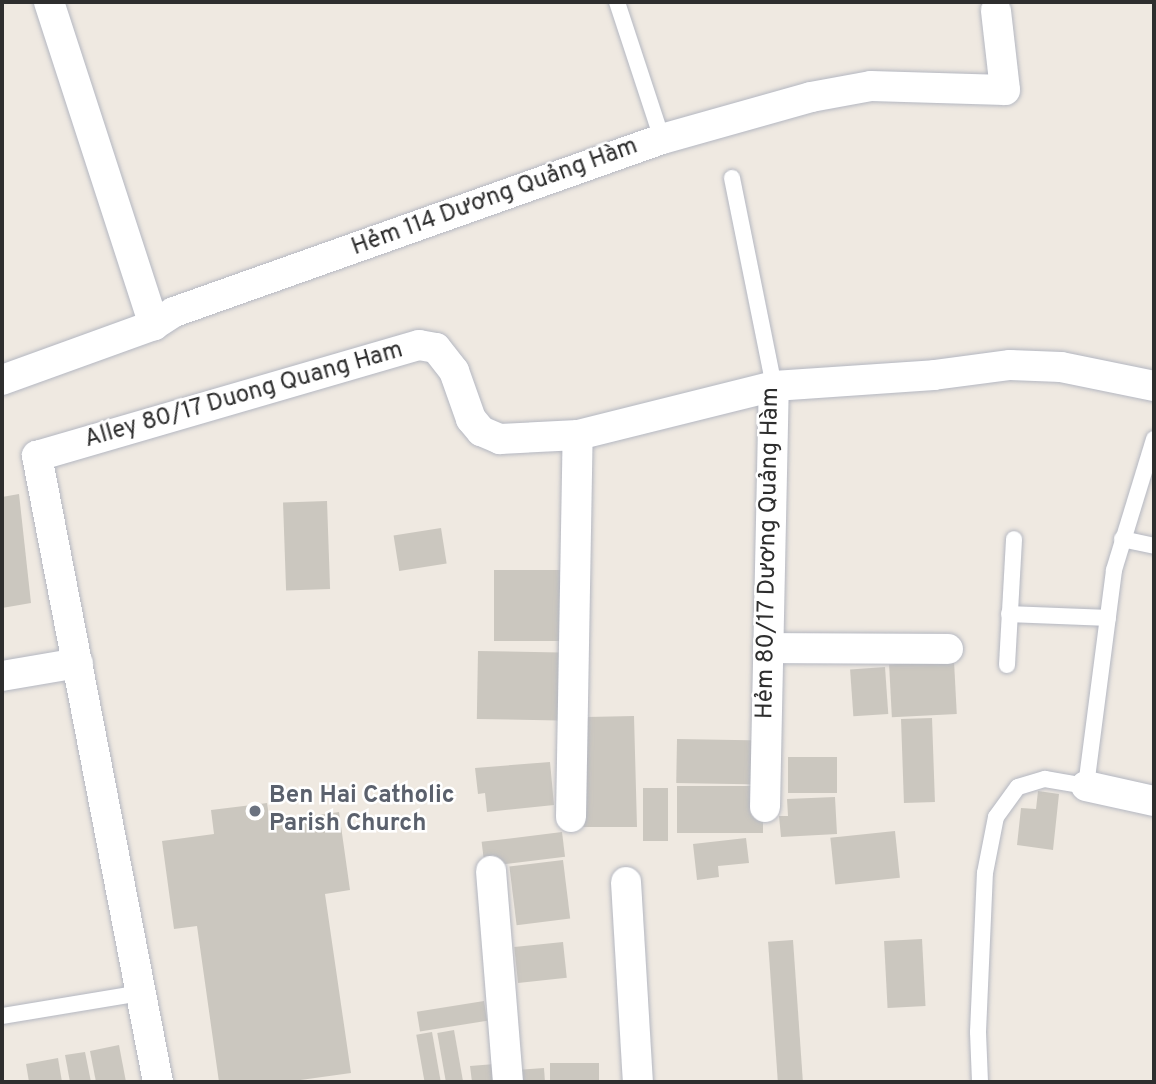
<!DOCTYPE html>
<html>
<head>
<meta charset="utf-8">
<style>
  body { margin:0 }
  #map { position:relative; width:1156px; height:1084px; overflow:hidden; background:#efe9e1; font-family:Overpass,sans-serif }
  div>[style] { position:absolute }
  .building>* { inset:0; background:#cbc7bf; transform-origin:0 0 }
  .roads { filter:drop-shadow(0 0 2px #b4b7c1) drop-shadow(0 0 2px #b4b7c1) }
  .service>* { height:16px; margin:-8px; padding:0 8px; transform-origin:8px; border-radius:8px; background:#fff }
  .minor>* { height:30px; margin:-15px; padding:0 15px; transform-origin:15px; border-radius:15px; background:#fff }
  .dots>* { width:19px; height:19px; translate:-50% -50%; box-sizing:border-box; border:4px solid #fff; border-radius:50% }
  span { translate:-50% -50%; white-space:nowrap; text-align:center; line-height:1.15; -webkit-text-stroke:5px #fff; paint-order:stroke }
  .street-label { font-size:24px; color:#2e2e2e }
  .worship-label { font-size:24px; color:#5b616d; font-weight:700 }
  .left { translate:0 -50%; text-align:left }
  .frame { position:absolute; inset:0; border:4px solid #2e2e2e; pointer-events:none }
</style>
</head>
<body>
<div id="map">
  <div class="building">
    <i style="clip-path:polygon(19px 494px,31px 603px,2px 608px,2px 497px)"></i>
    <i style="left:327px;top:501px;width:88px;height:44px;rotate:88deg"></i>
    <i style="left:441px;top:528px;width:36px;height:48px;rotate:81deg"></i>
    <i style="left:560px;top:570px;width:71px;height:66px;rotate:90deg"></i>
    <i style="left:478px;top:651px;width:82px;height:68px;rotate:1deg"></i>
    <i style="left:954px;top:661px;width:53px;height:65px;rotate:87deg"></i>
    <i style="left:885px;top:667px;width:47px;height:35px;rotate:86deg"></i>
    <i style="clip-path:polygon(634px 716px,637px 827px,583px 827px,581px 757px,587px 757px,587px 717px)"></i>
    <i style="left:932px;top:718px;width:84px;height:31px;rotate:88deg"></i>
    <i style="left:677px;top:739px;width:86px;height:44px;rotate:1deg"></i>
    <i style="left:788px;top:757px;width:49px;height:36px"></i>
    <i style="clip-path:polygon(550px 762px,554px 805px,487px 812px,485px 793px,478px 794px,475px 768px)"></i>
    <i style="left:677px;top:786px;width:86px;height:47px"></i>
    <i style="left:643px;top:788px;width:25px;height:53px"></i>
    <i style="clip-path:polygon(1038px 791px,1059px 794px,1053px 850px,1017px 845px,1021px 808px,1036px 809px)"></i>
    <i style="clip-path:polygon(835px 797px,837px 834px,781px 837px,779px 816px,788px 816px,787px 799px)"></i>
    <i style="clip-path:polygon(267px 803px,270px 822px,339px 812px,350px 890px,325px 894px,351px 1073px,286px 1082px,219px 1082px,197px 926px,174px 929px,162px 841px,214px 834px,211px 810px)"></i>
    <i style="left:895px;top:831px;width:47px;height:65px;rotate:84deg"></i>
    <i style="left:562px;top:832px;width:25px;height:81px;rotate:83deg"></i>
    <i style="clip-path:polygon(746px 838px,749px 863px,718px 866px,719px 877px,697px 880px,693px 844px)"></i>
    <i style="left:563px;top:860px;width:59px;height:54px;rotate:83deg"></i>
    <i style="left:922px;top:939px;width:67px;height:38px;rotate:87deg"></i>
    <i style="left:793px;top:940px;width:142px;height:25px;rotate:86deg"></i>
    <i style="left:563px;top:942px;width:36px;height:49px;rotate:84deg"></i>
    <i style="left:484px;top:1001px;width:20px;height:68px;rotate:81deg"></i>
    <i style="left:454px;top:1030px;width:53px;height:17px;rotate:80deg"></i>
    <i style="left:432px;top:1032px;width:51px;height:16px;rotate:80deg"></i>
    <i style="clip-path:polygon(119px 1045px,126px 1082px,96px 1082px,90px 1051px)"></i>
    <i style="clip-path:polygon(85px 1052px,91px 1082px,70px 1082px,65px 1055px)"></i>
    <i style="clip-path:polygon(58px 1058px,62px 1082px,29px 1082px,26px 1064px)"></i>
    <i style="left:599px;top:1063px;width:19px;height:49px;rotate:90deg"></i>
    <i style="clip-path:polygon(495px 1064px,497px 1082px,472px 1082px,470px 1066px)"></i>
    <i style="left:544px;top:1068px;width:14px;height:31px;rotate:86deg"></i>
  </div>
  <div class="roads">
    <div class="service">
      <i style="left:617px;top:2px;width:144px;rotate:71.8deg"></i>
      <i style="left:732px;top:178px;width:212px;rotate:78.6deg"></i>
      <i style="left:1122px;top:539px;width:33px;rotate:12deg"></i>
      <i style="left:1009px;top:614px;width:99px;rotate:2.3deg"></i>
      <i style="left:1007px;top:665px;width:126px;rotate:-86.8deg"></i>
      <i style="left:2px;top:1016px;width:141px;rotate:-9.4deg"></i>
      <i style="left:980px;top:1082px;width:50px;rotate:-92.3deg"></i>
      <i style="left:978px;top:1032px;width:159px;rotate:-87.5deg"></i>
      <i style="left:985px;top:873px;width:57px;rotate:-78.9deg"></i>
      <i style="left:996px;top:817px;width:37px;rotate:-54deg"></i>
      <i style="left:1018px;top:787px;width:28px;rotate:-17deg"></i>
      <i style="left:1045px;top:779px;width:42px;rotate:9.7deg"></i>
      <i style="left:1086px;top:786px;width:218px;rotate:-82.6deg"></i>
      <i style="left:1114px;top:570px;width:137px;rotate:-73deg"></i>
    </div>
    <div class="minor">
      <i style="left:49px;top:2px;width:340px;rotate:72deg"></i>
      <i style="left:2px;top:380px;width:162px;rotate:-19.9deg"></i>
      <i style="left:154px;top:325px;width:24px;rotate:-33deg"></i>
      <i style="left:174px;top:312px;width:518px;rotate:-19.52deg"></i>
      <i style="left:662px;top:139px;width:155px;rotate:-15.7deg"></i>
      <i style="left:811px;top:97px;width:61px;rotate:-10.4deg"></i>
      <i style="left:871px;top:86px;width:134px;rotate:1.7deg"></i>
      <i style="left:1005px;top:90px;width:80px;rotate:-96.5deg"></i>
      <i style="left:768px;top:648px;width:180px;rotate:0.3deg"></i>
      <i style="left:2px;top:676px;width:77px;rotate:-9.7deg"></i>
      <i style="left:1086px;top:786px;width:70px;rotate:12.4deg"></i>
      <i style="left:765px;top:807px;width:421px;rotate:-88.8deg"></i>
      <i style="left:571px;top:817px;width:382px;rotate:-89deg"></i>
      <i style="left:491px;top:871px;width:212px;rotate:85.4deg"></i>
      <i style="left:626px;top:882px;width:200px;rotate:86.6deg"></i>
      <i style="left:158px;top:1082px;width:638px;rotate:-100.94deg"></i>
      <i style="left:37px;top:456px;width:398px;rotate:-16.2deg"></i>
      <i style="left:419px;top:345px;width:17px;rotate:10deg"></i>
      <i style="left:436px;top:348px;width:29px;rotate:52deg"></i>
      <i style="left:454px;top:371px;width:51px;rotate:70.5deg"></i>
      <i style="left:471px;top:419px;width:16px;rotate:50deg"></i>
      <i style="left:481px;top:431px;width:21px;rotate:23deg"></i>
      <i style="left:500px;top:439px;width:78px;rotate:-2.9deg"></i>
      <i style="left:578px;top:435px;width:202px;rotate:-14deg"></i>
      <i style="left:774px;top:386px;width:160px;rotate:-3.9deg"></i>
      <i style="left:934px;top:375px;width:77px;rotate:-7.5deg"></i>
      <i style="left:1010px;top:365px;width:51px;rotate:2.2deg"></i>
      <i style="left:1061px;top:367px;width:95px;rotate:11.5deg"></i>
    </div>
  </div>
  <div class="dots">
    <i style="left:255px;top:811px;background:#6b7280"></i>
  </div>
  <div class="street-label">
    <span style="left:495px;top:198px;rotate:-20deg">Hẻm 114 Dương Quảng Hàm</span>
    <span style="left:244px;top:396px;rotate:-16deg">Alley 80/17 Duong Quang Ham</span>
    <span style="left:769px;top:553px;rotate:-89deg">Hẻm 80/17 Dương Quảng Hàm</span>
  </div>
  <div class="worship-label">
    <span class="left" style="left:269px;top:811px">Ben Hai Catholic<br>Parish Church</span>
  </div>
  <div class="frame"></div>
</div>
</body>
</html>
